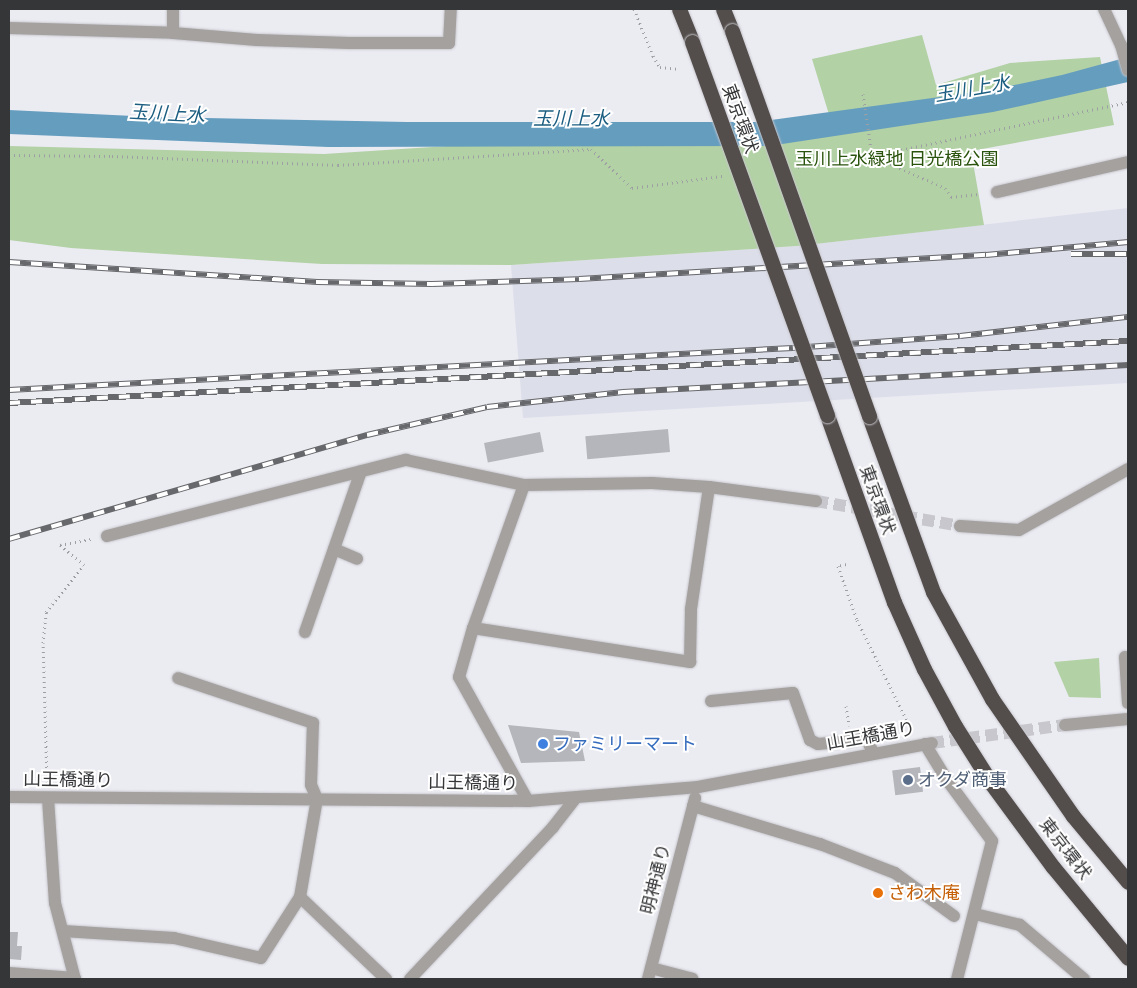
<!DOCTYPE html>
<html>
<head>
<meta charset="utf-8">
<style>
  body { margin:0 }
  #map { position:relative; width:1137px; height:988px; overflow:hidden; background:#ebebf2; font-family:Inter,"Noto Sans JP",sans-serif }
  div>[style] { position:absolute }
  .built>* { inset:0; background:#dcdeea }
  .green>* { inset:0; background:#b2d1a4 }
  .water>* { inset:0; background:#659dbf }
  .building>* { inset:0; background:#b5b6bb; transform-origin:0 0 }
  .minor-tunnel>* { height:12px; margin-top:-6px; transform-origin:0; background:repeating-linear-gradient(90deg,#c7c7cd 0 12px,transparent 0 18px) }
  .path>* { height:3px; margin-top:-1.5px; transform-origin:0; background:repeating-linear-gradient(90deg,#9e9fa3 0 1px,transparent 0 5px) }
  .roads { filter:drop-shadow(0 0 1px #c7c7cd) drop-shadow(0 0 1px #c7c7cd) }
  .minor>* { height:12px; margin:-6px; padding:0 6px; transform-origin:6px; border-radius:6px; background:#a4a19f }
  .highway>* { height:15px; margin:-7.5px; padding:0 7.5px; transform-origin:7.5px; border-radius:7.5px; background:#534d4b }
  .rail>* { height:5.5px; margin-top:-2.75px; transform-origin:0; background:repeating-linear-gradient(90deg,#fff 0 11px,#67686b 0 22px); box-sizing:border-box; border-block:1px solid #67686b }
  .bridges { filter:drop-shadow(0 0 1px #c7c7cd) drop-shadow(0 0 1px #c7c7cd) }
  .highway-bridge>* { height:15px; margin:-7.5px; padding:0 7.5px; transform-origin:7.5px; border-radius:7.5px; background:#534d4b }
  .dots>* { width:14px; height:14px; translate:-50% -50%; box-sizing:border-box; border:2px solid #fff; border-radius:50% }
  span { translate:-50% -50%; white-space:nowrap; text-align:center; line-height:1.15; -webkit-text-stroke:4px #fff; paint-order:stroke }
  .street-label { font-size:18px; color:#353638 }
  .park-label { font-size:18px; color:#2a530d }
  .shop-label { font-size:18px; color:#366cbe }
  .left { translate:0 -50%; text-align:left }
  .service-label { font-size:18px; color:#4e5e75 }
  .food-label { font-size:18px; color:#c56008 }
  .water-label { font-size:19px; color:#1b5d80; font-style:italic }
  .frame { position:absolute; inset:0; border:10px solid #353638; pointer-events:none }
</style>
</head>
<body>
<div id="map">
  <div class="built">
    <i style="clip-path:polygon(1128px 208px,1128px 383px,523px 418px,511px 265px,797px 246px)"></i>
  </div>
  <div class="green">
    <i style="clip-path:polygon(922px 35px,936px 85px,1010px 63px,1100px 57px,1114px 125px,971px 151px,984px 225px,797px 246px,511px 265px,322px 264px,71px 248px,9px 240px,9px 146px,324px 154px,831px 121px,812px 59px)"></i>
    <i style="clip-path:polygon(1099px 658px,1101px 698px,1069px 697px,1054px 662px)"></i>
  </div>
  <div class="water">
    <i style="clip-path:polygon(1128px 57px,1128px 82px,993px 112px,769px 146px,328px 147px,9px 134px,9px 110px,154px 117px,407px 122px,757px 122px,991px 90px,1062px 75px)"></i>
  </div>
  <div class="building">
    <i style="left:668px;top:429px;width:23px;height:83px;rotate:85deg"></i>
    <i style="left:540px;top:432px;width:20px;height:57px;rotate:79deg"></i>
    <i style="clip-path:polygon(508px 725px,579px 732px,585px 761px,521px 763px)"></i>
    <i style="left:920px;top:767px;width:25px;height:28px;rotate:83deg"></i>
    <i style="clip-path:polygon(9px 932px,18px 932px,17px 946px,22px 946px,21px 960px,9px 959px)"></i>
  </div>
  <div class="minor-tunnel">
    <i style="left:816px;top:501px;width:146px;rotate:9.8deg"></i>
    <i style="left:932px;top:743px;width:134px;rotate:-7.7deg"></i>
  </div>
  <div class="path">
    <i style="left:634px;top:9px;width:51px;rotate:68deg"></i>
    <i style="left:653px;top:56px;width:13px;rotate:58deg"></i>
    <i style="left:660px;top:67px;width:18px;rotate:6deg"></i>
    <i style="left:863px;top:94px;width:63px;rotate:81.7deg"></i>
    <i style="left:872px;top:156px;width:80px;rotate:23.7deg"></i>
    <i style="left:945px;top:188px;width:11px;rotate:56deg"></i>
    <i style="left:951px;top:197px;width:30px;rotate:-6deg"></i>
    <i style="left:9px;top:155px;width:103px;rotate:0.6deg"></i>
    <i style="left:112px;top:156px;width:226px;rotate:2.3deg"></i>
    <i style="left:338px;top:165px;width:254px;rotate:-3.6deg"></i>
    <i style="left:591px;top:149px;width:57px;rotate:43.6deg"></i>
    <i style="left:632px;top:188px;width:91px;rotate:-7.6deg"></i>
    <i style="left:798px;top:167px;width:75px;rotate:-8.5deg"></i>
    <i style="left:872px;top:156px;width:262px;rotate:-11.9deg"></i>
    <i style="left:846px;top:564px;width:8px;rotate:166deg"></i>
    <i style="left:838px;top:566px;width:57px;rotate:70.6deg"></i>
    <i style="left:857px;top:620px;width:124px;rotate:63.6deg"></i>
    <i style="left:846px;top:706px;width:20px;rotate:81deg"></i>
    <i style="left:47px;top:782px;width:139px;rotate:-91.6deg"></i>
    <i style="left:43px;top:643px;width:31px;rotate:-84deg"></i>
    <i style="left:46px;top:612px;width:60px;rotate:-51deg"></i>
    <i style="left:84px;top:565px;width:31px;rotate:-140deg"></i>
    <i style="left:60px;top:545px;width:32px;rotate:-11deg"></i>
  </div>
  <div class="roads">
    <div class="minor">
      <i style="left:173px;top:9px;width:24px;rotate:90deg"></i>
      <i style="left:1104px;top:9px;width:40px;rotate:65deg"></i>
      <i style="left:1121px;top:45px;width:26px;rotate:74deg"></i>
      <i style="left:9px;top:28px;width:164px;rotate:1.7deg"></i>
      <i style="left:173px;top:33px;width:84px;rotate:4.8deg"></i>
      <i style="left:257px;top:40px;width:92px;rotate:1.9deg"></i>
      <i style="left:349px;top:43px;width:100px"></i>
      <i style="left:449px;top:43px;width:34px;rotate:-87deg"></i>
      <i style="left:997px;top:192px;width:134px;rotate:-12.9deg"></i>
      <i style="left:524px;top:485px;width:128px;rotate:-0.9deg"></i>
      <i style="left:652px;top:483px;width:57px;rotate:4deg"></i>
      <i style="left:709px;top:487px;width:108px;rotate:7.5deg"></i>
      <i style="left:960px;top:526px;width:59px;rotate:3.9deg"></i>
      <i style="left:1019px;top:530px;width:125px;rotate:-29.2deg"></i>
      <i style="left:107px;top:536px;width:309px;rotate:-14.3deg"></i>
      <i style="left:406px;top:460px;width:121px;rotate:12deg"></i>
      <i style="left:524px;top:485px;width:152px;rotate:109.6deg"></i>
      <i style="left:473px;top:628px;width:51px;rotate:105.9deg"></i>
      <i style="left:459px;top:677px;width:142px;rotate:60.9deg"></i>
      <i style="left:334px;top:549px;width:25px;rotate:23deg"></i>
      <i style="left:473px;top:628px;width:220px;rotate:8.9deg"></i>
      <i style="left:690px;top:662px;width:53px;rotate:-88.9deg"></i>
      <i style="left:691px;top:609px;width:123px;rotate:-81.6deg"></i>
      <i style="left:305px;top:632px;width:170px;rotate:-70.8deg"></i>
      <i style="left:1125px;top:657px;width:46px;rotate:86.3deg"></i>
      <i style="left:711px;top:701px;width:82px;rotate:-5.6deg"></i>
      <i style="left:793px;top:693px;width:50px;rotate:70.1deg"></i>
      <i style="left:810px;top:740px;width:9px;rotate:27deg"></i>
      <i style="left:818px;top:744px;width:33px;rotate:-5deg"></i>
      <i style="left:851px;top:741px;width:16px;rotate:-15deg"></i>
      <i style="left:866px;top:737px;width:17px;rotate:66deg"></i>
      <i style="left:1065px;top:725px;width:63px;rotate:-5.4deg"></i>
      <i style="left:925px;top:744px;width:42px;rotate:58.6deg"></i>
      <i style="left:947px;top:780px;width:76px;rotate:53.6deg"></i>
      <i style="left:992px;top:841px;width:142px;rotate:104.2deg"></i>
      <i style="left:9px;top:797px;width:519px;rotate:0.44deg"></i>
      <i style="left:528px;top:801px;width:171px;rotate:-4.7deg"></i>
      <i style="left:698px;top:787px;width:238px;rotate:-10.6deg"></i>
      <i style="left:48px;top:798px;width:105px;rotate:86.2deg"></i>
      <i style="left:55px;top:903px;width:79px;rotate:75.3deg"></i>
      <i style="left:693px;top:806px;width:133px;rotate:16.7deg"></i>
      <i style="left:820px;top:844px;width:80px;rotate:21.1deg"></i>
      <i style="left:895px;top:873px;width:73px;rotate:36.1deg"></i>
      <i style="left:300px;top:897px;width:119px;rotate:43.6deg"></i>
      <i style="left:975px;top:914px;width:46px;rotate:13.7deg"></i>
      <i style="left:1020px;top:925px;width:84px;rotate:40.2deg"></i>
      <i style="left:63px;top:931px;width:111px;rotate:3.6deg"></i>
      <i style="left:174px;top:938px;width:89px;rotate:12.9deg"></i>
      <i style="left:261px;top:958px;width:72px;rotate:-57.4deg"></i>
      <i style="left:300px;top:897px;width:99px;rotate:-80.2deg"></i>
      <i style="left:317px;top:799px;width:15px;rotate:-113deg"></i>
      <i style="left:311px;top:785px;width:62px;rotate:-88.2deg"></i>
      <i style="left:313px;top:723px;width:142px;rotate:-161.6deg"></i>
      <i style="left:651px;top:968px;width:43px;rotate:14.7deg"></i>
      <i style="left:9px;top:973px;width:66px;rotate:4.3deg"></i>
      <i style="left:410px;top:979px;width:209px;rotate:-46.7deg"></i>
      <i style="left:553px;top:827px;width:37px;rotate:-52deg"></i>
      <i style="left:648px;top:979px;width:187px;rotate:-75.4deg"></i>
    </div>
    <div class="highway">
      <i style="left:679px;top:9px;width:35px;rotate:68deg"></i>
      <i style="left:723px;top:9px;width:24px;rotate:68deg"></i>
      <i style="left:827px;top:415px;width:199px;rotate:70.3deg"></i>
      <i style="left:894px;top:602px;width:73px;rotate:65.9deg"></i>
      <i style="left:924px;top:669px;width:65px;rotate:61.5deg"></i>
      <i style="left:955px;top:726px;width:67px;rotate:57.7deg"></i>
      <i style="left:991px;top:783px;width:104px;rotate:53.6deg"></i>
      <i style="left:1053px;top:867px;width:118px;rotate:50.5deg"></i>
      <i style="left:869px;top:416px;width:187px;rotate:70deg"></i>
      <i style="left:933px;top:592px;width:122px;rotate:61.1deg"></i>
      <i style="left:992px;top:699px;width:142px;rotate:55.3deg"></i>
      <i style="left:1073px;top:816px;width:86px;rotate:50.2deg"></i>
    </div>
  </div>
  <div class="rail">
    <i style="left:1071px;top:254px;width:57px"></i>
    <i style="left:9px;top:262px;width:309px;rotate:3.7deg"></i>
    <i style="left:317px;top:282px;width:115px;rotate:1deg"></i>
    <i style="left:432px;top:284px;width:147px;rotate:-1.9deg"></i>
    <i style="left:579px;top:279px;width:408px;rotate:-3.4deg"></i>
    <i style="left:986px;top:255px;width:143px;rotate:-5.2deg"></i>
    <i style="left:9px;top:390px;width:785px;rotate:-3.07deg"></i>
    <i style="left:793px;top:348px;width:167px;rotate:-4.1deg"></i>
    <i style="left:960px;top:336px;width:169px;rotate:-6.5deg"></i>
    <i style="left:9px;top:403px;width:1121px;rotate:-3.17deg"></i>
    <i style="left:9px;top:539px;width:373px;rotate:-16.2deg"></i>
    <i style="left:367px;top:435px;width:123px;rotate:-13.1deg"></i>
    <i style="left:487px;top:407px;width:137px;rotate:-6.3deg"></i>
    <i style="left:623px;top:392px;width:506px;rotate:-3.06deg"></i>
  </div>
  <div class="bridges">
    <div class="highway-bridge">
      <i style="left:732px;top:31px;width:409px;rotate:70.4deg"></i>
      <i style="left:692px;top:42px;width:397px;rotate:70.1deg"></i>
    </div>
  </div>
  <div class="dots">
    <i style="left:543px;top:744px;background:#3f7fe0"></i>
    <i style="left:908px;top:780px;background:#5c6f8a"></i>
    <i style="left:878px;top:893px;background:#e8710a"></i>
  </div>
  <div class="street-label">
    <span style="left:740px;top:119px;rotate:70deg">東京環状</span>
    <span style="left:877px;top:500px;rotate:70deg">東京環状</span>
    <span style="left:871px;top:736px;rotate:-10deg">山王橋通り</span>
    <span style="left:68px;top:780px;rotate:1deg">山王橋通り</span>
    <span style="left:473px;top:783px;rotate:1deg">山王橋通り</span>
    <span style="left:1065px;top:849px;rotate:52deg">東京環状</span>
    <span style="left:656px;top:879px;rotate:-76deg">明神通り</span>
  </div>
  <div class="park-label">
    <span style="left:897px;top:159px">玉川上水緑地 日光橋公園</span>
  </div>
  <div class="shop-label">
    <span class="left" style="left:553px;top:744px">ファミリーマート</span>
  </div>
  <div class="service-label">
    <span class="left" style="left:918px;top:780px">オクダ商事</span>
  </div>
  <div class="food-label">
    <span class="left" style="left:888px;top:893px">さわ木庵</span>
  </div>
  <div class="water-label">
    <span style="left:972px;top:89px;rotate:-10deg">玉川上水</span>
    <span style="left:167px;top:114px;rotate:3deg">玉川上水</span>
    <span style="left:571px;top:119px">玉川上水</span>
  </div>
  <div class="frame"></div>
</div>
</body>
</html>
